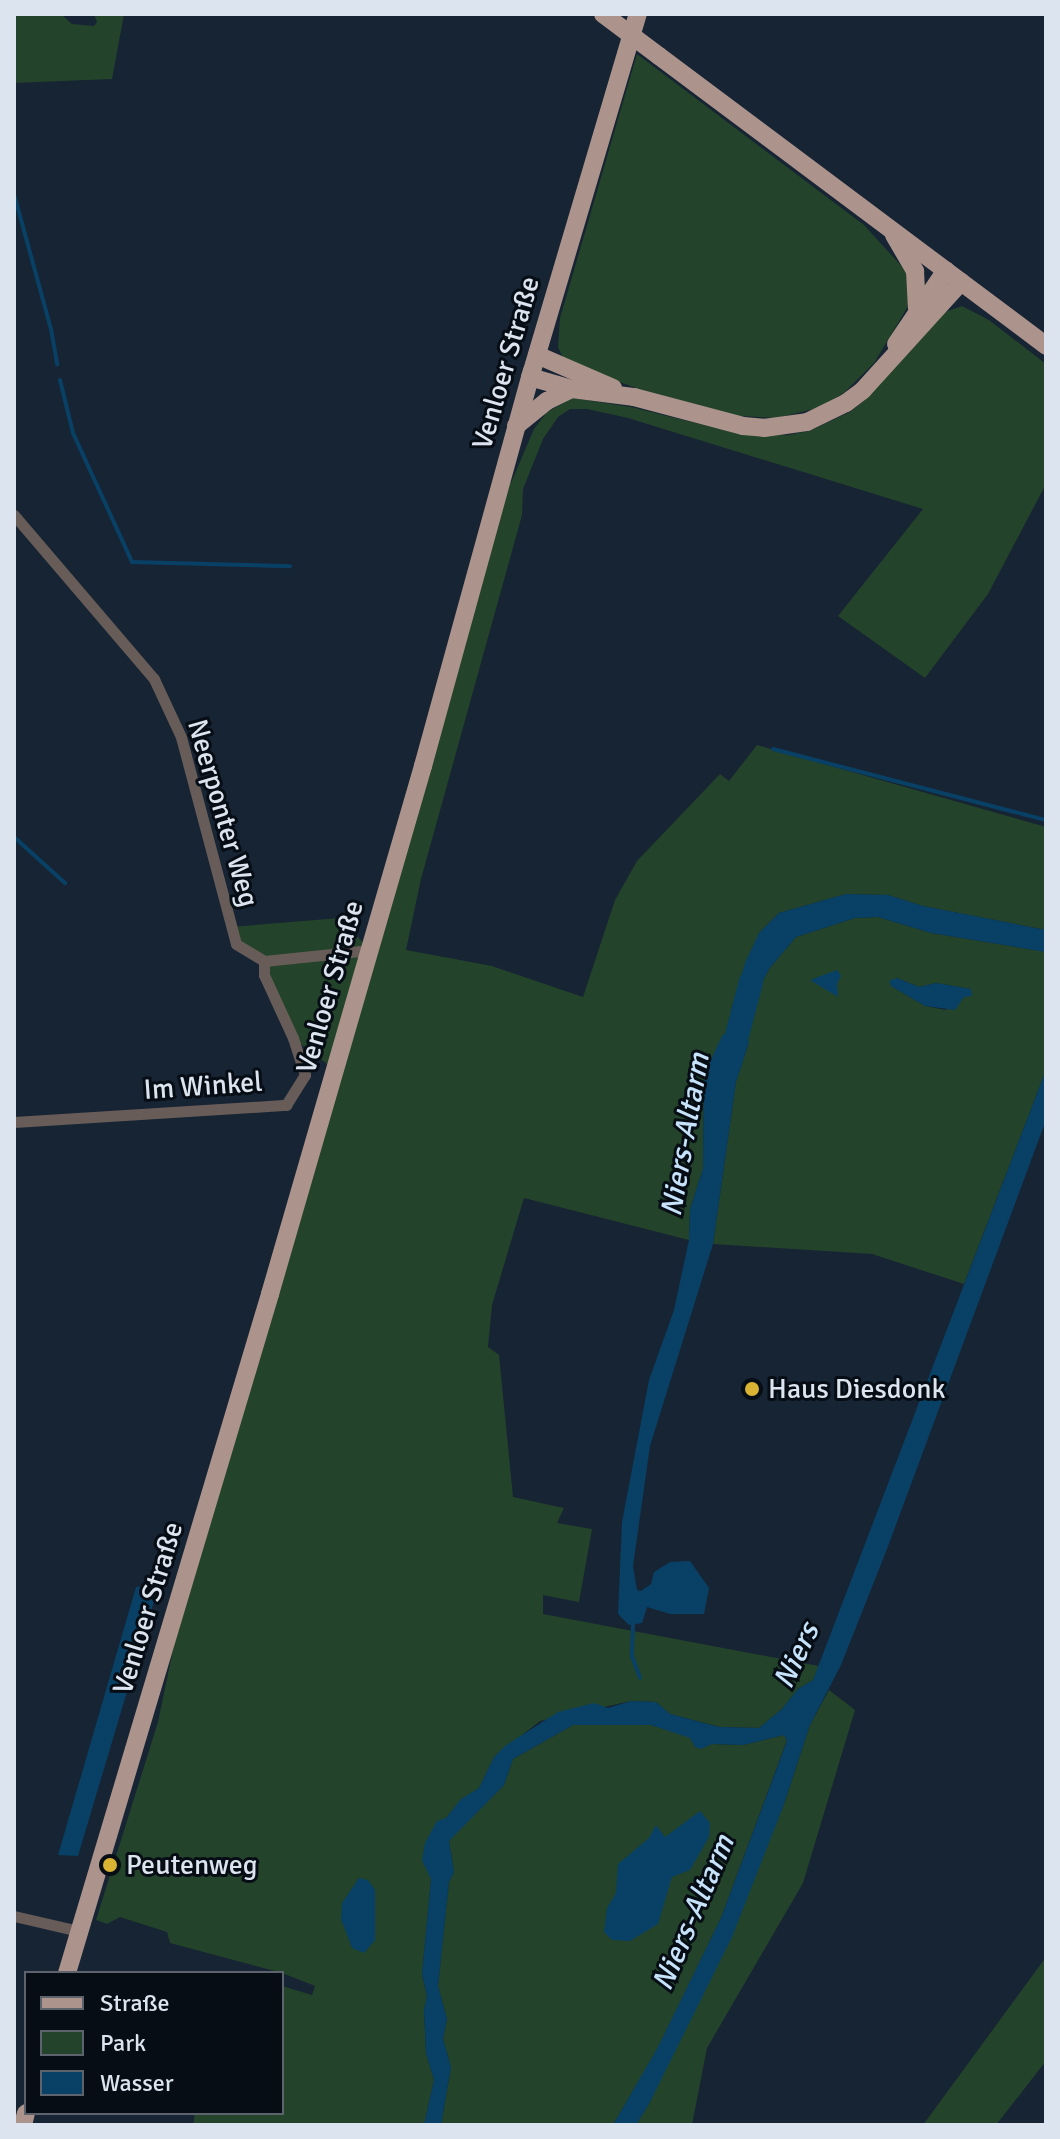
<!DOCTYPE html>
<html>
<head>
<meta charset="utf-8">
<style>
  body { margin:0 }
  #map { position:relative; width:1060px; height:2139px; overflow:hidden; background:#172434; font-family:Signika,sans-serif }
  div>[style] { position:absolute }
  .green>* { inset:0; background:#23432a }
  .water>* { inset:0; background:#084165 }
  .stream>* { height:4px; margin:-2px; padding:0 2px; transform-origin:2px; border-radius:2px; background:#084165 }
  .river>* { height:24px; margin:-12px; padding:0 12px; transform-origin:12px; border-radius:12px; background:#084165 }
  .street>* { height:11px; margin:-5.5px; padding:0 5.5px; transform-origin:5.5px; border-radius:5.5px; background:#675c58 }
  .primary>* { height:18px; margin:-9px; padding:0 9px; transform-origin:9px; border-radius:9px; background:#ac948d }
  .primary-bridge>* { height:18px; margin:-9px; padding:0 9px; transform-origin:9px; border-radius:9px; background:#ac948d }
  .dots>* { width:22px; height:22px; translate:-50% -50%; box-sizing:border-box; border:4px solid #070d14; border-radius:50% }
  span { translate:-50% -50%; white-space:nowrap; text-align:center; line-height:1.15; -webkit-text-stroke:6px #070d14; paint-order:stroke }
  .street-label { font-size:28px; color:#dce4ef }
  .poi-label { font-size:28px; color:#dce4ef }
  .left { translate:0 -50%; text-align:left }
  .water-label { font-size:30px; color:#c6e3fb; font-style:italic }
  .frame { position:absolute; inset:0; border:16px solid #dce4ef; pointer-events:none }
  .legend { position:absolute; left:24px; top:1971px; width:260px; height:144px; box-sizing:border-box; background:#070d14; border:2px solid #5c636c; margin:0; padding:10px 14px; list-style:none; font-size:24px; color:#dce4ef }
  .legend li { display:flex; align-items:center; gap:16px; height:40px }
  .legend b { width:40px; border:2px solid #5c636c }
</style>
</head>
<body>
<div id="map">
  <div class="green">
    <i style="clip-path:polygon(14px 14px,61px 14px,72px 24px,94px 26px,97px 22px,94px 14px,124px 14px,112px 79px,14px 83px)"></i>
    <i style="clip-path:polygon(637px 54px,864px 225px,906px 271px,910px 296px,907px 308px,874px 363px,844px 393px,818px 408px,777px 418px,737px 416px,636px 388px,584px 369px,562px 356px,558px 347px,560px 318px)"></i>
    <i style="clip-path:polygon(evenodd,962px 306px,989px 320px,1046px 364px,1046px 484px,988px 594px,925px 678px,838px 616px,923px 509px,628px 418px,587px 409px,570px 409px,558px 417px,543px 439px,523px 489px,522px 515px,421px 879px,406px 950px,492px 966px,583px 997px,615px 900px,637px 861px,720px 774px,729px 781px,757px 745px,1046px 827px,1046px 930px,923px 906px,888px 895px,846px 894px,779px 913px,759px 933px,731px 1009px,747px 1012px,769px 969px,796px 937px,855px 918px,878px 917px,931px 933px,1046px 952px,1046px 1070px,964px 1284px,872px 1254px,713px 1244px,736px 1082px,749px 1042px,704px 1075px,703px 1169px,690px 1209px,689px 1240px,524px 1198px,492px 1305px,488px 1347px,499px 1355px,513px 1497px,564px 1508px,557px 1523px,592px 1529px,579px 1602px,543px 1595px,543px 1614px,819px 1666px,813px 1680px,798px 1689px,782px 1709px,759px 1728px,720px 1727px,670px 1714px,656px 1702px,631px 1701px,540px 1721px,494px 1757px,479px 1788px,461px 1800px,446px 1818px,431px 1879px,422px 1974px,427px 1996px,424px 2010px,426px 2053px,434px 2080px,424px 2125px,193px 2125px,195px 2113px,282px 2113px,282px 1986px,312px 1995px,315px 1986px,282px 1973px,170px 1943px,167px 1932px,120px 1917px,107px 1924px,96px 1920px,158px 1722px,192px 1558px,502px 481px,511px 483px,534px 429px,547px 412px,573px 398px,631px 407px,744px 435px,788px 435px,809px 431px,850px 412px,864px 401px,932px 323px,945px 312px,962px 306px,897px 978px,919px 987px,936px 983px,971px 989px,946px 1010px,925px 1006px,891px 986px,897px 978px)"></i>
    <i style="clip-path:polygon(340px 918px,370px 950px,335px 1070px,293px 1038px,264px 961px,236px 944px,231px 927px)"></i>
    <i style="clip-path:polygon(829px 1690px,855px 1710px,803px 1883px,707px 2048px,692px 2125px,636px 2125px,649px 2104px,783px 1807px,810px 1725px)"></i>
    <i style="clip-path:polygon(573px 1725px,651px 1725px,712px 1744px,743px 1745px,784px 1735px,787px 1740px,721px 1918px,658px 2048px,613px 2125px,441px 2125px,451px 2067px,443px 2039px,447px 2019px,438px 1986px,449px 1882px,454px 1872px,449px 1840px,504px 1785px,513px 1759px)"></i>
    <i style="clip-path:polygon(1046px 1957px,1046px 2061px,996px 2125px,923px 2125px)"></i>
  </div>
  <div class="water">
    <i style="clip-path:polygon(846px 894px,888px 895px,923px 906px,1046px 930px,1046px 952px,931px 933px,878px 917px,855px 918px,796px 937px,769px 969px,747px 1012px,731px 1010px,745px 963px,759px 933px,779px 913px)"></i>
    <i style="clip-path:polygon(837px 970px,841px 976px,837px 984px,838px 997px,810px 980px)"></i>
    <i style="clip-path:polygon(897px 978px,919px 987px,936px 983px,971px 989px,972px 996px,964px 997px,955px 1010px,925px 1006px,891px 986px,889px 981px)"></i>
    <i style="clip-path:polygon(731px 1029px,745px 1032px,749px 1042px,736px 1082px,713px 1244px,650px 1446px,633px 1566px,637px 1590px,641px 1591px,651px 1584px,654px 1572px,670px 1562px,690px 1561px,709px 1588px,704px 1614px,670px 1614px,647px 1607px,642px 1623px,629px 1625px,618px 1614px,622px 1522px,649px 1380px,674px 1310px,689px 1240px,690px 1209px,703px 1169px,704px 1075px,722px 1036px)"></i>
    <i style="clip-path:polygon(1046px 1070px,1046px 1120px,887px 1549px,841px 1665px,810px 1725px,783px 1807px,732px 1937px,649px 2104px,636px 2125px,613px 2125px,658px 2047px,721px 1918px,787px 1741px,784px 1735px,743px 1745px,712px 1744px,701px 1749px,695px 1747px,690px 1738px,651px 1725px,573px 1725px,513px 1759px,504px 1785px,449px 1841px,454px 1872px,449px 1882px,438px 1986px,447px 2019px,443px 2039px,451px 2067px,441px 2125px,424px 2125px,434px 2080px,426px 2053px,424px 2010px,427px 1996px,422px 1974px,431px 1879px,422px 1860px,425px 1843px,437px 1821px,446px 1818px,461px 1799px,479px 1788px,494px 1757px,505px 1746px,558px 1712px,594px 1703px,608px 1708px,631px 1701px,656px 1702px,670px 1714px,719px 1727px,759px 1728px,782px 1709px,798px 1689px,813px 1680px)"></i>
    <i style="clip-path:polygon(144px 1586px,157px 1591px,78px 1856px,58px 1855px,136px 1587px)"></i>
    <i style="clip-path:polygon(700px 1811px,710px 1823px,709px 1837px,690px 1870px,672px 1877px,658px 1924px,630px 1941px,612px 1940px,604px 1932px,607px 1908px,616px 1893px,618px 1864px,649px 1838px,656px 1825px,665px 1837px)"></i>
    <i style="clip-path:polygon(359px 1878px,368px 1880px,375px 1890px,375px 1940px,364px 1953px,352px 1948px,341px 1919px,342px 1903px)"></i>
  </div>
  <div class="stream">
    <i style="left:14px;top:194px;width:140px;rotate:74.7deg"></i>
    <i style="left:51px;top:329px;width:36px;rotate:80deg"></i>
    <i style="left:60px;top:380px;width:55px;rotate:76.2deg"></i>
    <i style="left:73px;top:433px;width:142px;rotate:65.4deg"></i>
    <i style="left:132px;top:562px;width:158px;rotate:1.5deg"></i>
    <i style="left:773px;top:749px;width:282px;rotate:14.6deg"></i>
    <i style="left:14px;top:837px;width:69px;rotate:42deg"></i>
    <i style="left:633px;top:1624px;width:32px;rotate:92deg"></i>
    <i style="left:632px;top:1656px;width:23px;rotate:70deg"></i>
  </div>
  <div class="river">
    <i style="left:730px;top:1062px;width:83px;rotate:-75.3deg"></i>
  </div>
  <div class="street">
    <i style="left:14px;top:515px;width:216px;rotate:49.5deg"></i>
    <i style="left:154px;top:679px;width:64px;rotate:65deg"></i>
    <i style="left:181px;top:737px;width:214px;rotate:75.1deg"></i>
    <i style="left:236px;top:944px;width:33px;rotate:31deg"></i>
    <i style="left:264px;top:961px;width:107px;rotate:-5.9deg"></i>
    <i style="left:14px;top:1122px;width:273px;rotate:-3.6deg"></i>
    <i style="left:286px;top:1105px;width:36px;rotate:-58deg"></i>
    <i style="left:305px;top:1075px;width:39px;rotate:-108deg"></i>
    <i style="left:293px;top:1038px;width:69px;rotate:-114.7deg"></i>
    <i style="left:264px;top:975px;width:14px;rotate:-90deg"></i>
    <i style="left:14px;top:1916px;width:67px;rotate:13deg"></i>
  </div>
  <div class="primary">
    <i style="left:659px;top:56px;width:484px;rotate:36.8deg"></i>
    <i style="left:894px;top:235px;width:42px;rotate:59.7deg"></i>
    <i style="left:915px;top:271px;width:37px;rotate:87deg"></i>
    <i style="left:896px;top:344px;width:89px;rotate:-56deg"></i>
    <i style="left:537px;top:355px;width:83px;rotate:23.5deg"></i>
    <i style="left:530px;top:377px;width:44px;rotate:15.9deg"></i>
    <i style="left:572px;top:389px;width:63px;rotate:7.4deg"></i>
    <i style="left:634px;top:397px;width:113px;rotate:14.9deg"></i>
    <i style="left:743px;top:426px;width:21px;rotate:5deg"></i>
    <i style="left:764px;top:428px;width:43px;rotate:-7.9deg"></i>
    <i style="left:807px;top:422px;width:43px;rotate:-26deg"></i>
    <i style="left:846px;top:403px;width:21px;rotate:-37deg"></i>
    <i style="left:863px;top:390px;width:146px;rotate:-47.8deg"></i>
    <i style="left:516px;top:426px;width:40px;rotate:-39deg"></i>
    <i style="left:547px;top:401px;width:28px;rotate:-26deg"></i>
    <i style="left:67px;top:1973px;width:709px;rotate:-73.35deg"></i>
    <i style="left:270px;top:1294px;width:550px;rotate:-73.84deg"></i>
    <i style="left:423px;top:766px;width:410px;rotate:-74.6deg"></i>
    <i style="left:532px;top:371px;width:372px;rotate:-73.5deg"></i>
    <i style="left:23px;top:2125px;width:12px;rotate:-76deg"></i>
  </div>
  <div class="primary-bridge">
    <i style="left:603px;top:14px;width:70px;rotate:36.9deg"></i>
  </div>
  <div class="dots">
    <i style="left:752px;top:1389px;background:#dab333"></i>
    <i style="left:110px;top:1865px;background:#dab333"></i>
  </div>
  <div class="street-label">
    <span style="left:506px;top:363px;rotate:-74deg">Venloer Straße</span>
    <span style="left:223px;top:813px;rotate:74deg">Neerponter Weg</span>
    <span style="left:330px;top:987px;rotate:-74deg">Venloer Straße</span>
    <span style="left:203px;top:1086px;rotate:-4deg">Im Winkel</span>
    <span style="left:148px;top:1608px;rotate:-73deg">Venloer Straße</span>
  </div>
  <div class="poi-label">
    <span class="left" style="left:768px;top:1389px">Haus Diesdonk</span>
    <span class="left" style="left:126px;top:1865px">Peutenweg</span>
  </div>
  <div class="water-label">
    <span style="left:686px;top:1135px;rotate:-80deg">Niers-Altarm</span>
    <span style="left:797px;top:1656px;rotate:-65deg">Niers</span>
    <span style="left:694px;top:1913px;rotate:-67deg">Niers-Altarm</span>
  </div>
  <div class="frame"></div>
  <ul class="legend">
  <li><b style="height:10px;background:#ac948d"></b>Straße</li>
  <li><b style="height:22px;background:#23432a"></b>Park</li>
  <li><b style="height:22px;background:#084165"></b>Wasser</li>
  </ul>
</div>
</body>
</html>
